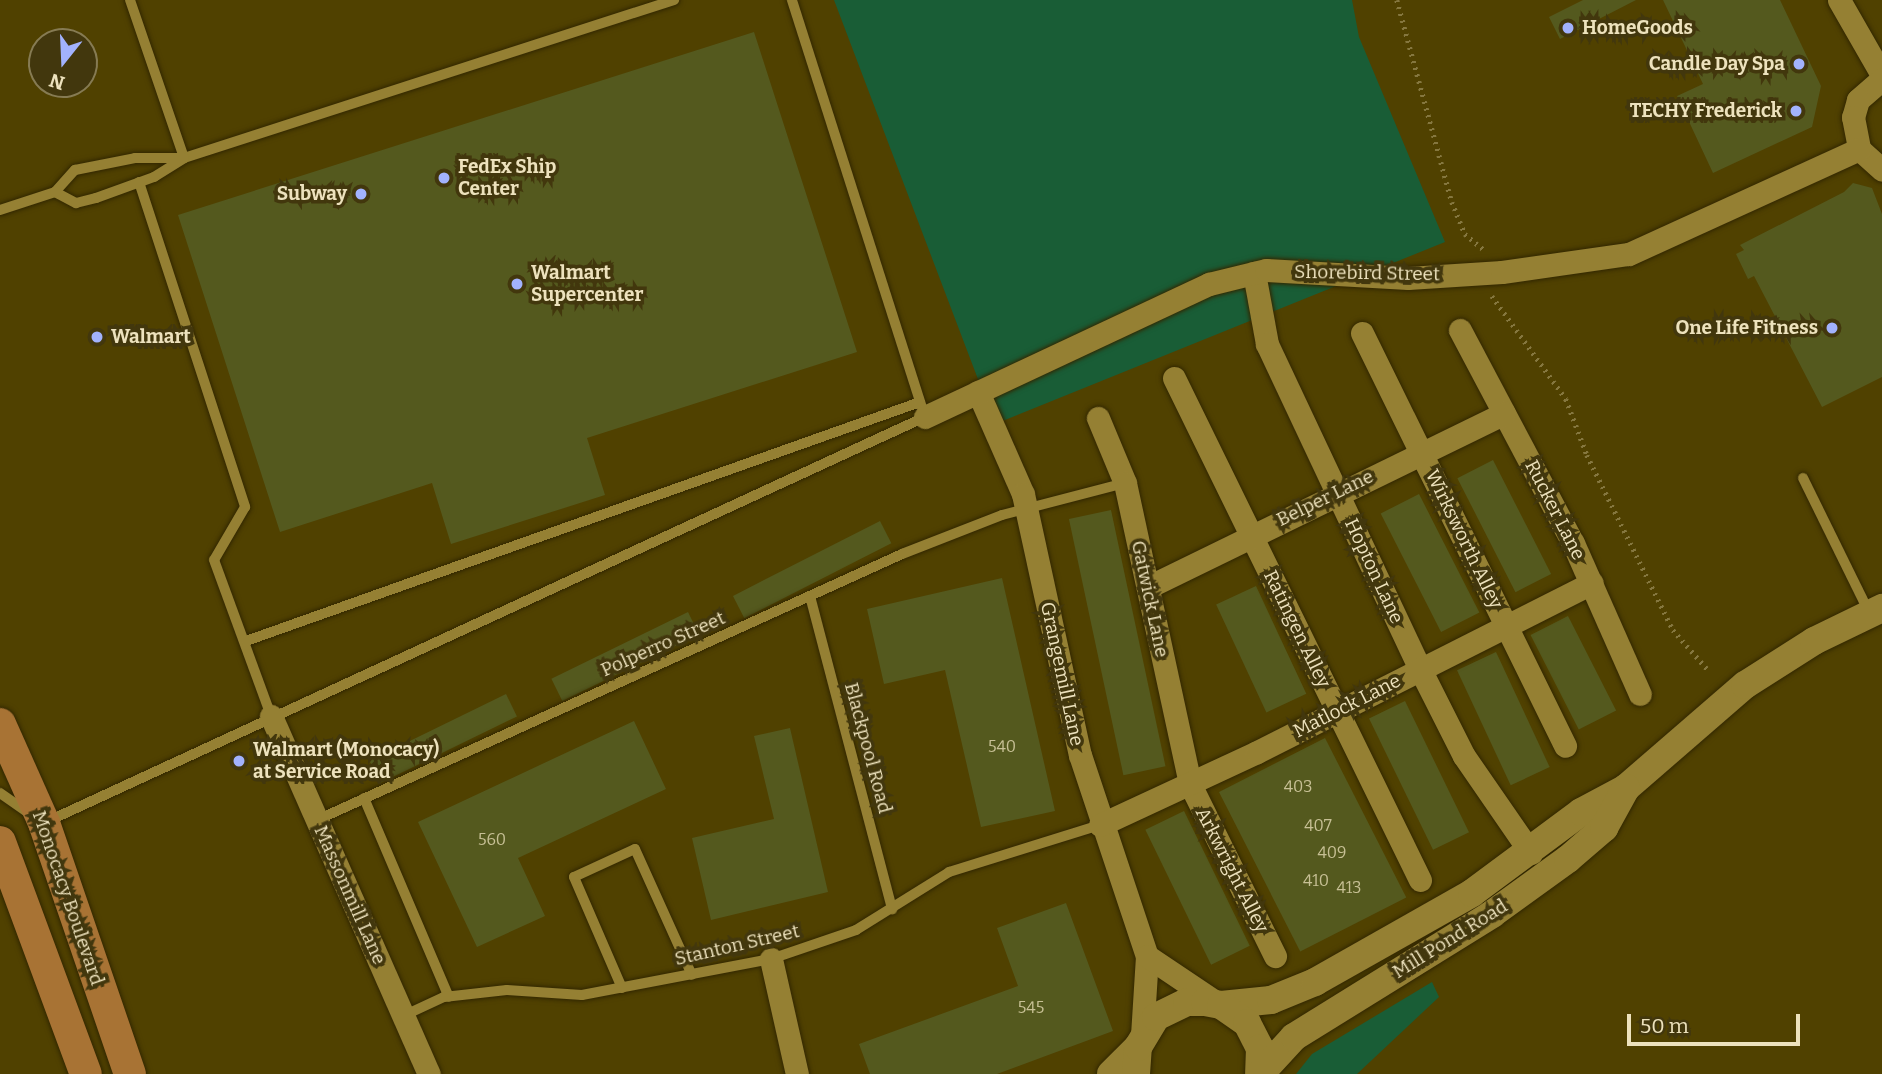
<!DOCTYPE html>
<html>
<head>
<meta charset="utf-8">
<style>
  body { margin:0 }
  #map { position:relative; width:1882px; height:1074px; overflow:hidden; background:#504100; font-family:Bitter,serif }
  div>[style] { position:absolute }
  .green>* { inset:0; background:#195d36 }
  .building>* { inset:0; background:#54591e; transform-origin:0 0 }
  .path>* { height:4.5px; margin-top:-2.25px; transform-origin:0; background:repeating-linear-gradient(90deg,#85773f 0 2px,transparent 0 7px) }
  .roads { filter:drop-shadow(0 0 2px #322700) drop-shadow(0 0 2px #322700) }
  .service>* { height:10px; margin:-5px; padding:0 5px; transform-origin:5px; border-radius:5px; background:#958033 }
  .minor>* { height:23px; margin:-11.5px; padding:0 11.5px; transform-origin:11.5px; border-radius:11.5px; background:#958033 }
  .tertiary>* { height:28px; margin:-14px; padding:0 14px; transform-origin:14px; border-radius:14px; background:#958033 }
  .secondary>* { height:32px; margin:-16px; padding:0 16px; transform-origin:16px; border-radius:16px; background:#a87334 }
  .dots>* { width:19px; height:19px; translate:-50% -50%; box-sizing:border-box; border:4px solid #42370d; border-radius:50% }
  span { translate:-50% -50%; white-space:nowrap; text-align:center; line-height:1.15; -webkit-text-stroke:7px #42370d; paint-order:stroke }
  .number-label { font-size:16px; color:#c7c095 }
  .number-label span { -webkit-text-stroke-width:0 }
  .poi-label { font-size:19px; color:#ede2bd; font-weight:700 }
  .left { translate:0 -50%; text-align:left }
  .right { translate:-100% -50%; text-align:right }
  .street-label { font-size:19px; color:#ede2bd }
  .north { position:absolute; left:28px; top:28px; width:70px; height:70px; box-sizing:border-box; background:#42370d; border:2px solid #867b53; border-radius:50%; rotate:198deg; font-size:19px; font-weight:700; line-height:28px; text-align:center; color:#ede2bd }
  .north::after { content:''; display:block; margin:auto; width:24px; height:32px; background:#a2b2fd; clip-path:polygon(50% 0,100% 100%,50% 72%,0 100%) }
  .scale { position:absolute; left:1627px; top:1014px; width:173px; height:32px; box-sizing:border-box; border:4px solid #ede2bd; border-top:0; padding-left:9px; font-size:21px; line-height:24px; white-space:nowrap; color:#ede2bd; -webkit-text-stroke:5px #42370d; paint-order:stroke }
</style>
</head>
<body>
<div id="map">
  <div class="green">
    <i style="clip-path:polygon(834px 0,1352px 0,1359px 37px,1445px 242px,995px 424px)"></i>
    <i style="clip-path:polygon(1432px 982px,1439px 997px,1357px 1074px,1296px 1074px,1312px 1054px)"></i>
  </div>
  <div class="building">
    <i style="clip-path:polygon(1583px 0,1636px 0,1560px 39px,1549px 17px)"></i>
    <i style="clip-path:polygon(1663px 0,1780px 0,1821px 86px,1812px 127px,1713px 173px,1677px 96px,1703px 84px)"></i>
    <i style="clip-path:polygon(754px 32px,857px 352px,587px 438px,605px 495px,451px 544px,432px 483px,280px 532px,178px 215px)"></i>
    <i style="clip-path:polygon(1853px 183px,1872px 188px,1882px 214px,1882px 377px,1822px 407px,1754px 276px,1748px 279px,1736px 254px,1744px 250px,1740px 245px,1844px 192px)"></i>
    <i style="left:1493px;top:460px;width:128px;height:40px;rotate:63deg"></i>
    <i style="left:1419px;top:494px;width:133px;height:43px;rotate:63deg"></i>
    <i style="left:1111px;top:510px;width:262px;height:43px;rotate:78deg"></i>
    <i style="left:880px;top:521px;width:25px;height:165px;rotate:63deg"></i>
    <i style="clip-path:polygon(1002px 578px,1055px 811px,981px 827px,945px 670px,884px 684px,867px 609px)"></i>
    <i style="left:1256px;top:586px;width:119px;height:44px;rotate:65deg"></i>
    <i style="left:688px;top:612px;width:25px;height:152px;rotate:64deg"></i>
    <i style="left:1568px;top:616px;width:106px;height:42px;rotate:63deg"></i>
    <i style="left:1496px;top:652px;width:127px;height:43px;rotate:65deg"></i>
    <i style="left:506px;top:694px;width:25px;height:152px;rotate:64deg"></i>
    <i style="left:1405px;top:701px;width:146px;height:40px;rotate:64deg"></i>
    <i style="clip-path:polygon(634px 721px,666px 789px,518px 858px,545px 916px,477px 947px,418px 822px)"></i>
    <i style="clip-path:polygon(790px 728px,828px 892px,711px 920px,692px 838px,774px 819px,754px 736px)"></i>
    <i style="left:1325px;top:738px;width:179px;height:119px;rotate:63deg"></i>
    <i style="left:1184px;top:811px;width:150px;height:43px;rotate:64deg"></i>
    <i style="clip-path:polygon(1066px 903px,1113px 1031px,997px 1074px,870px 1074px,859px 1044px,1018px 986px,997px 928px)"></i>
  </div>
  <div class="path">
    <i style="left:1397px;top:0;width:209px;rotate:74.8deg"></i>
    <i style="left:1452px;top:202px;width:35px;rotate:68deg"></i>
    <i style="left:1465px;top:234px;width:25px;rotate:40deg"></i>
    <i style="left:1492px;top:296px;width:127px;rotate:54.3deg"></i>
    <i style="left:1566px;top:399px;width:60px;rotate:69.4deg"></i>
    <i style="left:1587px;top:455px;width:195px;rotate:63.8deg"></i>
    <i style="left:1673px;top:630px;width:55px;rotate:48.7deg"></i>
  </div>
  <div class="roads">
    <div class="service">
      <i style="left:130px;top:0;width:167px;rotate:71.1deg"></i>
      <i style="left:184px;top:158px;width:515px;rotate:-17.87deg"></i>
      <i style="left:139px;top:182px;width:342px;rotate:71.9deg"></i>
      <i style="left:245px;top:507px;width:61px;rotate:120.3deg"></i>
      <i style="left:214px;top:560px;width:166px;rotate:69.9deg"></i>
      <i style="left:55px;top:192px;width:24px;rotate:28deg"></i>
      <i style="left:76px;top:203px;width:21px;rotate:-14deg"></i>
      <i style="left:96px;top:198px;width:62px;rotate:-19.9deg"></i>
      <i style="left:154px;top:177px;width:36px;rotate:-32deg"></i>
      <i style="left:0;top:210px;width:58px;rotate:-18.1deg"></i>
      <i style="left:55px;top:192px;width:30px;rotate:-48deg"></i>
      <i style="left:75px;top:170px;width:61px;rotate:-11.3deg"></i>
      <i style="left:135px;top:158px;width:49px"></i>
      <i style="left:1803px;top:478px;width:152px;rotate:63.8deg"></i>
      <i style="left:810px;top:596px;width:324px;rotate:75.3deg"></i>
      <i style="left:246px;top:641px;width:715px;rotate:-19.52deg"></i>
      <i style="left:0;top:793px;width:35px;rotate:35deg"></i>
      <i style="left:364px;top:798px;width:216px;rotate:66.9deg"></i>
      <i style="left:317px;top:820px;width:643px;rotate:-24.45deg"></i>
      <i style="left:902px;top:554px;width:107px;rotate:-21.3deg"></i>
      <i style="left:1002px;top:515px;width:127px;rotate:-14.6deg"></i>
      <i style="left:46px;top:822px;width:968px;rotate:-24.74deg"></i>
      <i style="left:925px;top:417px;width:438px;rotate:-107.7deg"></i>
      <i style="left:622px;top:988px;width:121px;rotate:-113.4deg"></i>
      <i style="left:574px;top:877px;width:67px;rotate:-24.7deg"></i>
      <i style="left:635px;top:849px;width:138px;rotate:65.7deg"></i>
      <i style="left:403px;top:1016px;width:45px;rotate:-24.9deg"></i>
      <i style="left:444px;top:997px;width:63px;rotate:-6.3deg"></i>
      <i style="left:507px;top:990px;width:75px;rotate:3.8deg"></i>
      <i style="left:582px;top:995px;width:192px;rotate:-10.8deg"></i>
      <i style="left:771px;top:959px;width:90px;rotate:-18.8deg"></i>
      <i style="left:856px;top:930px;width:110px;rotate:-31.9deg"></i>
      <i style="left:949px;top:872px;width:158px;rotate:-17.3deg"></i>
    </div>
    <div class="minor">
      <i style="left:1839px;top:0;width:86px;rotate:60.2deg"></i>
      <i style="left:1882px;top:79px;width:32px;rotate:139deg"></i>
      <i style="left:1858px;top:100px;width:18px;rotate:106deg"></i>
      <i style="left:1853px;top:117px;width:33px;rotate:79deg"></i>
      <i style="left:1859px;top:149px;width:31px;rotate:42deg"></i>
      <i style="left:1254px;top:273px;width:72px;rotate:79.6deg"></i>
      <i style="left:1267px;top:344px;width:359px;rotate:64.8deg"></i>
      <i style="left:1420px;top:669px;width:97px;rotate:63.2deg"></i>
      <i style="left:1464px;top:756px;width:118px;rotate:55.4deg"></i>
      <i style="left:1460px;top:330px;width:241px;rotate:62.1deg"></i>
      <i style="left:1573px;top:543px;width:165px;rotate:66.1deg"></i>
      <i style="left:1362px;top:333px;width:460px;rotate:63.8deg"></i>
      <i style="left:1174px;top:378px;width:559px;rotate:63.89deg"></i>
      <i style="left:978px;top:392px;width:111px;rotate:66.2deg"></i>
      <i style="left:1023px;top:494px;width:267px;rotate:77.7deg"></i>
      <i style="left:1080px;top:755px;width:212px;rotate:71.6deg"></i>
      <i style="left:1147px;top:956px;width:80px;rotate:93.6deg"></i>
      <i style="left:925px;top:417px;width:314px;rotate:-25.1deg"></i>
      <i style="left:1209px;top:284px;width:59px;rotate:-13.8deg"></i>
      <i style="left:1266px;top:270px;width:142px;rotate:3.2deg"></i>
      <i style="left:1408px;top:278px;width:94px;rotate:-3.7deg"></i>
      <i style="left:1502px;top:272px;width:128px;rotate:-8.1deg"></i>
      <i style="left:1629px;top:254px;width:253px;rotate:-24.5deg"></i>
      <i style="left:1098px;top:418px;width:70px;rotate:67.4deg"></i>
      <i style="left:1125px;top:483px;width:308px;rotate:77.8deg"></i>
      <i style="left:1190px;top:784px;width:192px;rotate:63.7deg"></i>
      <i style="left:1148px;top:587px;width:396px;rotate:-26deg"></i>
      <i style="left:271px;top:716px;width:391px;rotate:66.2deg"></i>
      <i style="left:1100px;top:825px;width:173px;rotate:-24.9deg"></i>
      <i style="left:1257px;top:752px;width:375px;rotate:-26.8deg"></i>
      <i style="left:1147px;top:956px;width:84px;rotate:33.9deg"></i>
      <i style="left:771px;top:959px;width:118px;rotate:77.3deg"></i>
    </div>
    <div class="tertiary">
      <i style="left:1221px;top:1005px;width:50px;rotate:-5.7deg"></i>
      <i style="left:1271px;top:1000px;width:48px;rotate:-22.2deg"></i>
      <i style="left:1315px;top:982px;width:180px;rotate:-29.5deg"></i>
      <i style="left:1472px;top:893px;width:136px;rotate:-36.6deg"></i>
      <i style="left:1581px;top:812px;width:51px;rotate:-28.1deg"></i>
      <i style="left:1626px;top:788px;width:157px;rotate:-40.9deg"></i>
      <i style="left:1745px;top:685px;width:82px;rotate:-32.5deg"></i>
      <i style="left:1814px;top:641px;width:76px;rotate:-25.9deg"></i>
      <i style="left:1111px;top:1074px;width:38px;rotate:-45deg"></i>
      <i style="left:1136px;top:1074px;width:27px;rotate:-86deg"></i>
      <i style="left:1138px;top:1047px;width:35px;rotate:-59deg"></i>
      <i style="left:1156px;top:1017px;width:34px;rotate:-26deg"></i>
      <i style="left:1187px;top:1002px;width:18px"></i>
      <i style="left:1205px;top:1002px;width:16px;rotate:11deg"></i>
      <i style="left:1221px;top:1005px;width:32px;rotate:35deg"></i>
      <i style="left:1247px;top:1023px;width:28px;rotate:63deg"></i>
      <i style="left:1260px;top:1048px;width:26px;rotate:92deg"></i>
      <i style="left:1260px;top:1074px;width:50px;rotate:-47.4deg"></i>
      <i style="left:1294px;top:1037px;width:233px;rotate:-31.8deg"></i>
      <i style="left:1492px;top:914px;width:94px;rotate:-35.9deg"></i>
      <i style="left:1568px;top:859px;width:48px;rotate:-40.7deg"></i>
      <i style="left:1604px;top:828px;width:46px;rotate:-61.2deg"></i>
    </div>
    <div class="secondary">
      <i style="left:0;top:724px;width:108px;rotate:66deg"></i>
      <i style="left:44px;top:823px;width:265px;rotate:71.1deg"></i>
      <i style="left:0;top:842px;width:247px;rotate:69.7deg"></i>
    </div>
  </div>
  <div class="dots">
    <i style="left:1568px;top:28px;background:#a2b2fd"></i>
    <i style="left:1799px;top:64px;background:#a2b2fd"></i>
    <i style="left:1796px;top:111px;background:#a2b2fd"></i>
    <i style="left:444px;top:178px;background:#a2b2fd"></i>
    <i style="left:361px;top:194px;background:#a2b2fd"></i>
    <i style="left:517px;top:284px;background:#a2b2fd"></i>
    <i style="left:1832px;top:328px;background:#a2b2fd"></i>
    <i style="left:97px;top:337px;background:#a2b2fd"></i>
    <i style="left:239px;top:761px;background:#a2b2fd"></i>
  </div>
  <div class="number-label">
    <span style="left:1002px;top:747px">540</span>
    <span style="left:1298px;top:787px">403</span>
    <span style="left:1318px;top:826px">407</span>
    <span style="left:492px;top:840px">560</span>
    <span style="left:1332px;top:853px">409</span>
    <span style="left:1316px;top:881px">410</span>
    <span style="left:1349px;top:888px">413</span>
    <span style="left:1031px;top:1008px">545</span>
  </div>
  <div class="poi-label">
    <span class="left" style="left:1582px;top:28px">HomeGoods</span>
    <span class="right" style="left:1785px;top:64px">Candle Day Spa</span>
    <span class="right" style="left:1782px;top:111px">TECHY Frederick</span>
    <span class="left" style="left:458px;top:178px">FedEx Ship<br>Center</span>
    <span class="right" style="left:347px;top:194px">Subway</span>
    <span class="left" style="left:531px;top:284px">Walmart<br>Supercenter</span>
    <span class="right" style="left:1818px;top:328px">One Life Fitness</span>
    <span class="left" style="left:111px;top:337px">Walmart</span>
    <span class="left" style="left:253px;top:761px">Walmart (Monocacy)<br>at Service Road</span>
  </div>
  <div class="street-label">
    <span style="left:1367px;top:273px;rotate:1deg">Shorebird Street</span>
    <span style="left:1325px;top:498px;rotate:-26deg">Belper Lane</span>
    <span style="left:1555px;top:510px;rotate:63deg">Rucker Lane</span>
    <span style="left:1464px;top:539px;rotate:64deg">Wirksworth Alley</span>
    <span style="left:1374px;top:571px;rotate:65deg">Hopton Lane</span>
    <span style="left:1150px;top:599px;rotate:78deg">Gatwick Lane</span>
    <span style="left:1297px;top:629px;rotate:64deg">Ratingen Alley</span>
    <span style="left:663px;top:644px;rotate:-24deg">Polperro Street</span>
    <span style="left:1062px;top:674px;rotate:78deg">Grangemill Lane</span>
    <span style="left:1347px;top:706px;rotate:-27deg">Matlock Lane</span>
    <span style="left:868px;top:748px;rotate:75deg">Blackpool Road</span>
    <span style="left:1232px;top:870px;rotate:63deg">Arkwright Alley</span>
    <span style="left:350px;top:895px;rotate:66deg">Massonmill Lane</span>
    <span style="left:68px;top:898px;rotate:71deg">Monocacy Boulevard</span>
    <span style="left:1450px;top:939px;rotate:-32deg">Mill Pond Road</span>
    <span style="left:737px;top:945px;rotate:-13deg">Stanton Street</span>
  </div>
  <div class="north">N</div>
  <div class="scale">50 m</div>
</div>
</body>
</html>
